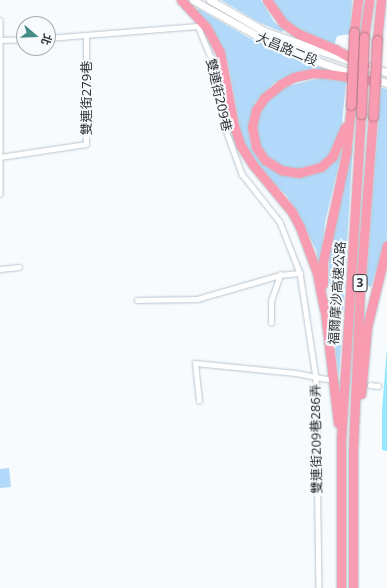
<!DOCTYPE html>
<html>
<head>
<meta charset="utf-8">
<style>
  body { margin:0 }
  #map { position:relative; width:387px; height:588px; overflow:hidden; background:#f7fbfe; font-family:"Noto Sans","Noto Sans TC",sans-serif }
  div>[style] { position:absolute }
  .green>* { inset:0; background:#b2d9f9 }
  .water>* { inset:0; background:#97e6ff }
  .street-tunnel>* { height:4.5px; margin-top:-2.25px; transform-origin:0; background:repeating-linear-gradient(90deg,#cfd3d6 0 4.5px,transparent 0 6.5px) }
  .roads { filter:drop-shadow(0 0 1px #bbc4cb) drop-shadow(0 0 1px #bbc4cb) }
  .street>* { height:4.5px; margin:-2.25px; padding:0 2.25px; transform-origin:2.25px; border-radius:2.25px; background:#fff }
  .secondary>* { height:7px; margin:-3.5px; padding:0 3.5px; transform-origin:3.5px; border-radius:3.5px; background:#fff }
  .highway>* { height:9px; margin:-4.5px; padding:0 4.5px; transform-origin:4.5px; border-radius:4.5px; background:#f99cb1 }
  .bridges { filter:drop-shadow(0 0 1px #b37786) drop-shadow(0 0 1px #b37786) }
  .highway-bridge>* { height:9px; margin:-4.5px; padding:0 4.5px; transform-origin:4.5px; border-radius:4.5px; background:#f99cb1 }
  span { translate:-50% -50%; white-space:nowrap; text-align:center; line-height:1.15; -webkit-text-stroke:4px #f7fbfe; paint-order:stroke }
  .shield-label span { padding:1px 3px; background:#f7fbfe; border:1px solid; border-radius:3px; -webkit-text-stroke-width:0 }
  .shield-label { font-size:12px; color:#303336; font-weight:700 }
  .street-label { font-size:13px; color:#303336 }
  .north { position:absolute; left:16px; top:16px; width:40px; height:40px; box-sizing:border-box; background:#f7fbfe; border:1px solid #a7abae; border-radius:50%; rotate:109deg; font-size:11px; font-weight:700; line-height:16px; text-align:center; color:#303336 }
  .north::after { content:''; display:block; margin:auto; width:14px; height:18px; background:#458c89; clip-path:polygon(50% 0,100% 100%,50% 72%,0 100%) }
</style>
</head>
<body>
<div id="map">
  <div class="green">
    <i style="clip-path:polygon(221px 0,261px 0,274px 22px,284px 30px,282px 32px,260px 23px)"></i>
    <i style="clip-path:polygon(272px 0,352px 0,350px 34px,337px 36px,334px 46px,293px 26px,275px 9px)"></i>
    <i style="clip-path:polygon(199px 9px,249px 38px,328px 70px,298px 72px,274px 83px,255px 103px,249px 132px,251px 145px,268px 168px,292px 177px,305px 177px,325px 169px,342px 151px,325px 222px,320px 270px,316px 250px,299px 214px,286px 195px,259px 169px,243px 143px,228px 63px,222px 47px,195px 10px)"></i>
    <i style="clip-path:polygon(320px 78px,346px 82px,342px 124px,329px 155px,321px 163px,298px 170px,284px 168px,273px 162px,258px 143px,256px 131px,258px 117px,268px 100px,284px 87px)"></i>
    <i style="clip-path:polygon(381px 88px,387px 89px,387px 238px,371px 287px,366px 285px)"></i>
    <i style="clip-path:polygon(353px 143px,339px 377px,330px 311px,329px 256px)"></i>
    <i style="clip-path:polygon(9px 468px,11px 487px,0 488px,0 469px)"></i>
  </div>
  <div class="water">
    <i style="clip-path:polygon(387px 348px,387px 451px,382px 450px,382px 409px)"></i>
  </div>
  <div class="street-tunnel">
    <i style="left:333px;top:380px;width:37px;rotate:8deg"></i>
  </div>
  <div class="roads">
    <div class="street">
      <i style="left:0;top:20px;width:150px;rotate:90deg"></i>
      <i style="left:48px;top:38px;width:150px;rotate:-4.6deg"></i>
      <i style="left:198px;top:26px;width:44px;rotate:67.5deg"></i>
      <i style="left:215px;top:67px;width:64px;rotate:80.1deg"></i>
      <i style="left:226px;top:130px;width:47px;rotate:70deg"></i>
      <i style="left:242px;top:174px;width:61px;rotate:51.6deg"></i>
      <i style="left:280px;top:222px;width:55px;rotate:68.6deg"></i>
      <i style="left:0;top:40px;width:24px;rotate:-2deg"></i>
      <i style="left:0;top:157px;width:87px;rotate:-8.6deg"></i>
      <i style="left:86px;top:144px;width:107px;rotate:-90deg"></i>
      <i style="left:0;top:172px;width:22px;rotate:90deg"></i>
      <i style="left:0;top:269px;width:19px;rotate:-6deg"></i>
      <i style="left:137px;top:300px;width:60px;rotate:-1deg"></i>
      <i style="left:197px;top:299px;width:86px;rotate:-16.1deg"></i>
      <i style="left:280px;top:275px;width:20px;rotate:-6deg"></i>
      <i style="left:300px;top:273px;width:105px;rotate:81.3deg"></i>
      <i style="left:316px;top:377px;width:11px;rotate:10deg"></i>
      <i style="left:271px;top:323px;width:22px;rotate:-90deg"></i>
      <i style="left:271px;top:301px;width:28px;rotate:-71deg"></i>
      <i style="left:370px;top:385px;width:8px;rotate:7deg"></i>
      <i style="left:199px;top:401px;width:38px;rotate:-96deg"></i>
      <i style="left:195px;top:363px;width:101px;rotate:5.7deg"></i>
      <i style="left:296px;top:373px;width:20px;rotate:11deg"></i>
      <i style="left:316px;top:377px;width:211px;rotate:89.2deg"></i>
    </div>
    <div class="secondary">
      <i style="left:193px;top:0;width:80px;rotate:29.1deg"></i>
      <i style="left:263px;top:39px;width:37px;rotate:24deg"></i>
      <i style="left:297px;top:54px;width:63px;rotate:19.6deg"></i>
      <i style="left:210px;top:0;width:62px;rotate:29.9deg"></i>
      <i style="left:264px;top:31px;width:91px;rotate:19.2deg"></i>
      <i style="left:360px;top:65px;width:28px;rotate:15deg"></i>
      <i style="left:372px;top:79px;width:16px;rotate:15deg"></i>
    </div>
    <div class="highway">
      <i style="left:181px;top:0;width:38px;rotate:47deg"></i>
      <i style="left:207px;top:28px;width:27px;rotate:62deg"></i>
      <i style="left:220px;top:52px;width:75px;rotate:79.3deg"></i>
      <i style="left:234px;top:126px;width:21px;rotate:71deg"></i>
      <i style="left:241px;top:146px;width:22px;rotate:58deg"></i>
      <i style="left:253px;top:165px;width:61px;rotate:50.3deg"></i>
      <i style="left:292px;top:212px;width:17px;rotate:62deg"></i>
      <i style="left:300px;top:227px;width:49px;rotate:69.7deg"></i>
      <i style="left:317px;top:273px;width:36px;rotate:79deg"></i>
      <i style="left:267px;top:0;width:28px;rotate:55deg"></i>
      <i style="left:283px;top:23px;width:19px;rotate:35deg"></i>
      <i style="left:299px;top:34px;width:39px;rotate:23deg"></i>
      <i style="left:335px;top:49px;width:34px;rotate:30deg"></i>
      <i style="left:354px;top:32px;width:32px;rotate:-83deg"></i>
      <i style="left:364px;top:37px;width:37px;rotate:-82deg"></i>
      <i style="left:377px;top:40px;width:40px;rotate:-84.3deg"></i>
      <i style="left:345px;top:127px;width:33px;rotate:113deg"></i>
      <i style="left:332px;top:157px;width:15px;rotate:138deg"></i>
      <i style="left:321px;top:167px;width:23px;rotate:165deg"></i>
      <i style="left:299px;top:173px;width:18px;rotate:-171deg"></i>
      <i style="left:281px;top:170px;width:19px;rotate:-148deg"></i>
      <i style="left:265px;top:160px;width:16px;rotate:-125deg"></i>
      <i style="left:256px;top:147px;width:20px;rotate:-101deg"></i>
      <i style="left:252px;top:127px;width:17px;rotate:-77deg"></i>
      <i style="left:256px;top:110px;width:14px;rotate:-56deg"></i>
      <i style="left:264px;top:98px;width:22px;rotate:-39deg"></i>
      <i style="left:281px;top:84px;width:15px;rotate:-28deg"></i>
      <i style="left:294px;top:77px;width:19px;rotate:-12deg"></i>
      <i style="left:313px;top:73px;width:15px;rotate:4deg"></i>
      <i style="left:328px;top:74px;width:49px;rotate:8.1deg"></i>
      <i style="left:323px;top:284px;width:22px;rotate:-90deg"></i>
      <i style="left:323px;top:262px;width:110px;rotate:-78deg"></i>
      <i style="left:346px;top:154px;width:49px;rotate:-84.2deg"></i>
      <i style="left:324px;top:303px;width:121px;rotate:83.3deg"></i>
      <i style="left:361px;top:394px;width:67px;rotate:-84.9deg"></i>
      <i style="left:367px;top:327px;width:84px;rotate:-76.3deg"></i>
      <i style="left:341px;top:588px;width:148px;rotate:-90deg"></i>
      <i style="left:341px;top:440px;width:327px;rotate:-86.5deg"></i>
      <i style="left:353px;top:588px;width:138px;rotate:-90deg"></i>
      <i style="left:353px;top:450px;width:158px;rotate:-87.5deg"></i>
      <i style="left:360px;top:292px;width:176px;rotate:-85.8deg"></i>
    </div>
  </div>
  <div class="bridges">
    <div class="highway-bridge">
      <i style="left:351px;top:105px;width:73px;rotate:-87.6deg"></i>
      <i style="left:361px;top:114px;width:77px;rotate:-87.8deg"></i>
      <i style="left:373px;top:116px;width:76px;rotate:-87deg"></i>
    </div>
  </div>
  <div class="shield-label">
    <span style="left:360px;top:283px">3</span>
  </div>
  <div class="street-label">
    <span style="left:287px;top:49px;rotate:23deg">大昌路二段</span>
    <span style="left:219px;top:95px;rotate:77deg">雙連街209巷</span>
    <span style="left:86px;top:98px;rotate:-90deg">雙連街279巷</span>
    <span style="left:337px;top:293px;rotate:-86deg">福爾摩沙高速公路</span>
    <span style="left:316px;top:439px;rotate:-91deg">雙連街209巷286弄</span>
  </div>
  <div class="north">北</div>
</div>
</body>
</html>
